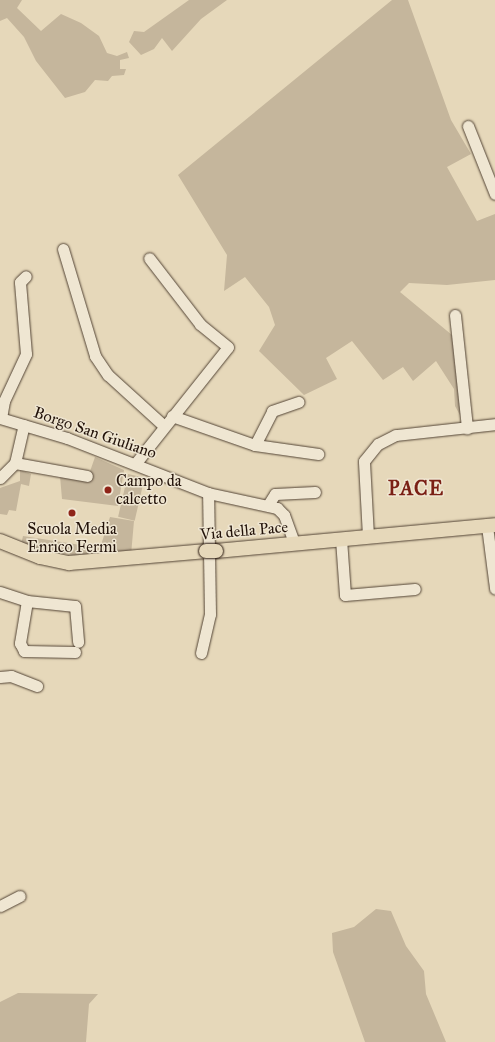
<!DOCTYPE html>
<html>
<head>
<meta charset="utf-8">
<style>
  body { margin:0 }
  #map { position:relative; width:495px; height:1042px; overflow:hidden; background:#e6d8ba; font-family:"IM FELL Great Primer",serif }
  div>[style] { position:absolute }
  .green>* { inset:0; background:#c5b69c; transform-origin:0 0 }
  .roads { filter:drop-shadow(0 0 1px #534435) drop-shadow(0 0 1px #534435) }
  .minor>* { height:11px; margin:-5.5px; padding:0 5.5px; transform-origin:5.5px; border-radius:5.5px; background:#efe6d2 }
  .major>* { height:14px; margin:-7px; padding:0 7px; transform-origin:7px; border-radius:7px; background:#e6d8ba }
  .bridges { filter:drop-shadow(0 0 1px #221209) drop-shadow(0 0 1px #221209) }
  .major-bridge>* { height:14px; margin:-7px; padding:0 7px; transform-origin:7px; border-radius:7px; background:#e6d8ba }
  .dots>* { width:11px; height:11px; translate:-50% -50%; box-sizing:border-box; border:2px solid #efe6d2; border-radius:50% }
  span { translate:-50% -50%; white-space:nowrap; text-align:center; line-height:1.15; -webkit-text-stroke:3px #efe6d2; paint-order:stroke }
  .street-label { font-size:16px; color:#221209 }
  .poi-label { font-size:16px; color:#221209 }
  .left { translate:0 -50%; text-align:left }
  .district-label { font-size:20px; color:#7a1f14; font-weight:700; letter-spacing:1px }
</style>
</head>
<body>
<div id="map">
  <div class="green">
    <i style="clip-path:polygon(0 0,22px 0,17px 8px,41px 31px,61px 14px,81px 23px,99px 36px,107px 53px,117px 56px,127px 52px,129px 58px,120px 60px,120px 69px,126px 69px,124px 75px,112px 76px,108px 81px,95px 80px,85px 92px,65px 98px,36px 61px,24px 37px,7px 18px,0 21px)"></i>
    <i style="clip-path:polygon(189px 0,227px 0,201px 19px,172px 51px,162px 38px,154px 49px,141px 55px,129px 42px,134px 31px,144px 32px)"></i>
    <i style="clip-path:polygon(392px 0,408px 0,451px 120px,471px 154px,447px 167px,477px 221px,495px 214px,495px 280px,447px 285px,409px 283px,400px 292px,452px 335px,461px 417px,455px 406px,454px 389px,436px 361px,413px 381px,403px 367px,383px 380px,352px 341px,326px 358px,337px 379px,304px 395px,259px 351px,275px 325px,269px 307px,245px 277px,224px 291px,227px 255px,178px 175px)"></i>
    <i style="clip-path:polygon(95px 457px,124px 470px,118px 506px,62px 499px,60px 476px,87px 480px)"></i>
    <i style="clip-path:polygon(20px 470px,31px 474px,29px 486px,21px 484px,16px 511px,9px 510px,7px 515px,0 514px,0 488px,20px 481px)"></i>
    <i style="left:128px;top:474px;width:17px;height:44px;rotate:13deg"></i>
    <i style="clip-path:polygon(110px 517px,134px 521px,131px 555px,99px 558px,20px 549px,23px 536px,100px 548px)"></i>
    <i style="clip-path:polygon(376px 909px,391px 911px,406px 946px,424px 971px,426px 994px,446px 1042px,365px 1042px,333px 952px,332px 933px,354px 927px)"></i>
    <i style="clip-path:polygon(18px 993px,98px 994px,89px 1004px,86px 1042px,0 1042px,0 1002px)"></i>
  </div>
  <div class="roads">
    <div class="minor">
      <i style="left:468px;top:126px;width:73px;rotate:68.3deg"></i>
      <i style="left:63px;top:249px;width:112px;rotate:73.3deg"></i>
      <i style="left:95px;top:356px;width:23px;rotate:56deg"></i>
      <i style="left:108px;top:375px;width:76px;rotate:42.3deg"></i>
      <i style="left:455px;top:315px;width:114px;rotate:83.9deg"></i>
      <i style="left:172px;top:416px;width:88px;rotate:19.3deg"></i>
      <i style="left:255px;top:445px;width:64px;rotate:8.1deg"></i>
      <i style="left:0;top:418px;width:70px;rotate:16.6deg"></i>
      <i style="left:67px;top:438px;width:151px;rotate:21.3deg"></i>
      <i style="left:208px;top:493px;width:71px;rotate:12.3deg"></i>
      <i style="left:277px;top:508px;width:10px;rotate:45deg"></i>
      <i style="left:284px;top:515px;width:30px;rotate:70deg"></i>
      <i style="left:1px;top:418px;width:17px;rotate:-80deg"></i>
      <i style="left:4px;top:401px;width:52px;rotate:-64.9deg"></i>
      <i style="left:26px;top:354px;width:72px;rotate:-94.8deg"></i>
      <i style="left:20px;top:282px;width:8px;rotate:-45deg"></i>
      <i style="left:255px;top:445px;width:38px;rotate:-63deg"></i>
      <i style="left:272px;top:411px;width:28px;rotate:-19deg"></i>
      <i style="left:15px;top:463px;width:73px;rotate:10.2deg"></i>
      <i style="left:135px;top:464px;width:149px;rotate:-51.5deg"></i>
      <i style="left:228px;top:347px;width:36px;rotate:-141deg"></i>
      <i style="left:200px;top:324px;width:83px;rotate:-127.7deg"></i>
      <i style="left:0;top:478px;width:21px;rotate:-45deg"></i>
      <i style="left:15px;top:463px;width:39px;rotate:-77deg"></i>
      <i style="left:268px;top:505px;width:13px;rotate:-58deg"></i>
      <i style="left:275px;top:494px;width:40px;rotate:-2.9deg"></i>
      <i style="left:487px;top:526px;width:63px;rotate:82.6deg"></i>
      <i style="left:368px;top:536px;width:75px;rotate:-93.1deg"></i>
      <i style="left:364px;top:461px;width:22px;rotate:-51deg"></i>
      <i style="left:378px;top:444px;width:20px;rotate:-27deg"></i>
      <i style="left:396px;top:435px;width:100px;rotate:-6.3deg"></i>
      <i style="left:341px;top:539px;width:56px;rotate:85.9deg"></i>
      <i style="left:345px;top:595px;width:70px;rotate:-4.9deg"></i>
      <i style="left:0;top:592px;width:28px;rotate:18deg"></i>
      <i style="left:27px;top:601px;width:48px;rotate:5.9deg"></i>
      <i style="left:75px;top:606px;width:36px;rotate:85deg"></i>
      <i style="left:27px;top:601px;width:43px;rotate:99.5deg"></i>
      <i style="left:20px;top:643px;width:9px;rotate:63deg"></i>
      <i style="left:24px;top:651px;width:51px;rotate:1.1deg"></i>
      <i style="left:201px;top:653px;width:40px;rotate:-77deg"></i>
      <i style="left:210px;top:614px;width:121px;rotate:-90.9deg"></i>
      <i style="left:0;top:677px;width:11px;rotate:-5deg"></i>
      <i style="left:11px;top:676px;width:28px;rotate:21deg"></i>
      <i style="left:0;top:906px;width:22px;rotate:-27deg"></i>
    </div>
    <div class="major">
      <i style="left:0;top:541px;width:43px;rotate:21.8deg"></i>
      <i style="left:40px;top:557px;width:30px;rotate:12deg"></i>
      <i style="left:69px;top:563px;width:138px;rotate:-5deg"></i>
      <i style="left:216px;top:551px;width:280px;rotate:-5.3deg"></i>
    </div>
  </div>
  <div class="bridges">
    <div class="major-bridge">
      <i style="left:206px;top:551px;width:10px"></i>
    </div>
  </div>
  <div class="dots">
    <i style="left:108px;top:490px;background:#8f2418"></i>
    <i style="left:72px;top:513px;background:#8f2418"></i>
  </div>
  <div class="street-label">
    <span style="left:95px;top:433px;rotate:19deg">Borgo San Giuliano</span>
    <span style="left:244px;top:531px;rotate:-5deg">Via della Pace</span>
  </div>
  <div class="poi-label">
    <span class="left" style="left:116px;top:490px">Campo da<br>calcetto</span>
    <span style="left:72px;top:538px">Scuola Media<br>Enrico Fermi</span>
  </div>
  <div class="district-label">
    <span style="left:416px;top:488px">PACE</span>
  </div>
</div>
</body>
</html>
